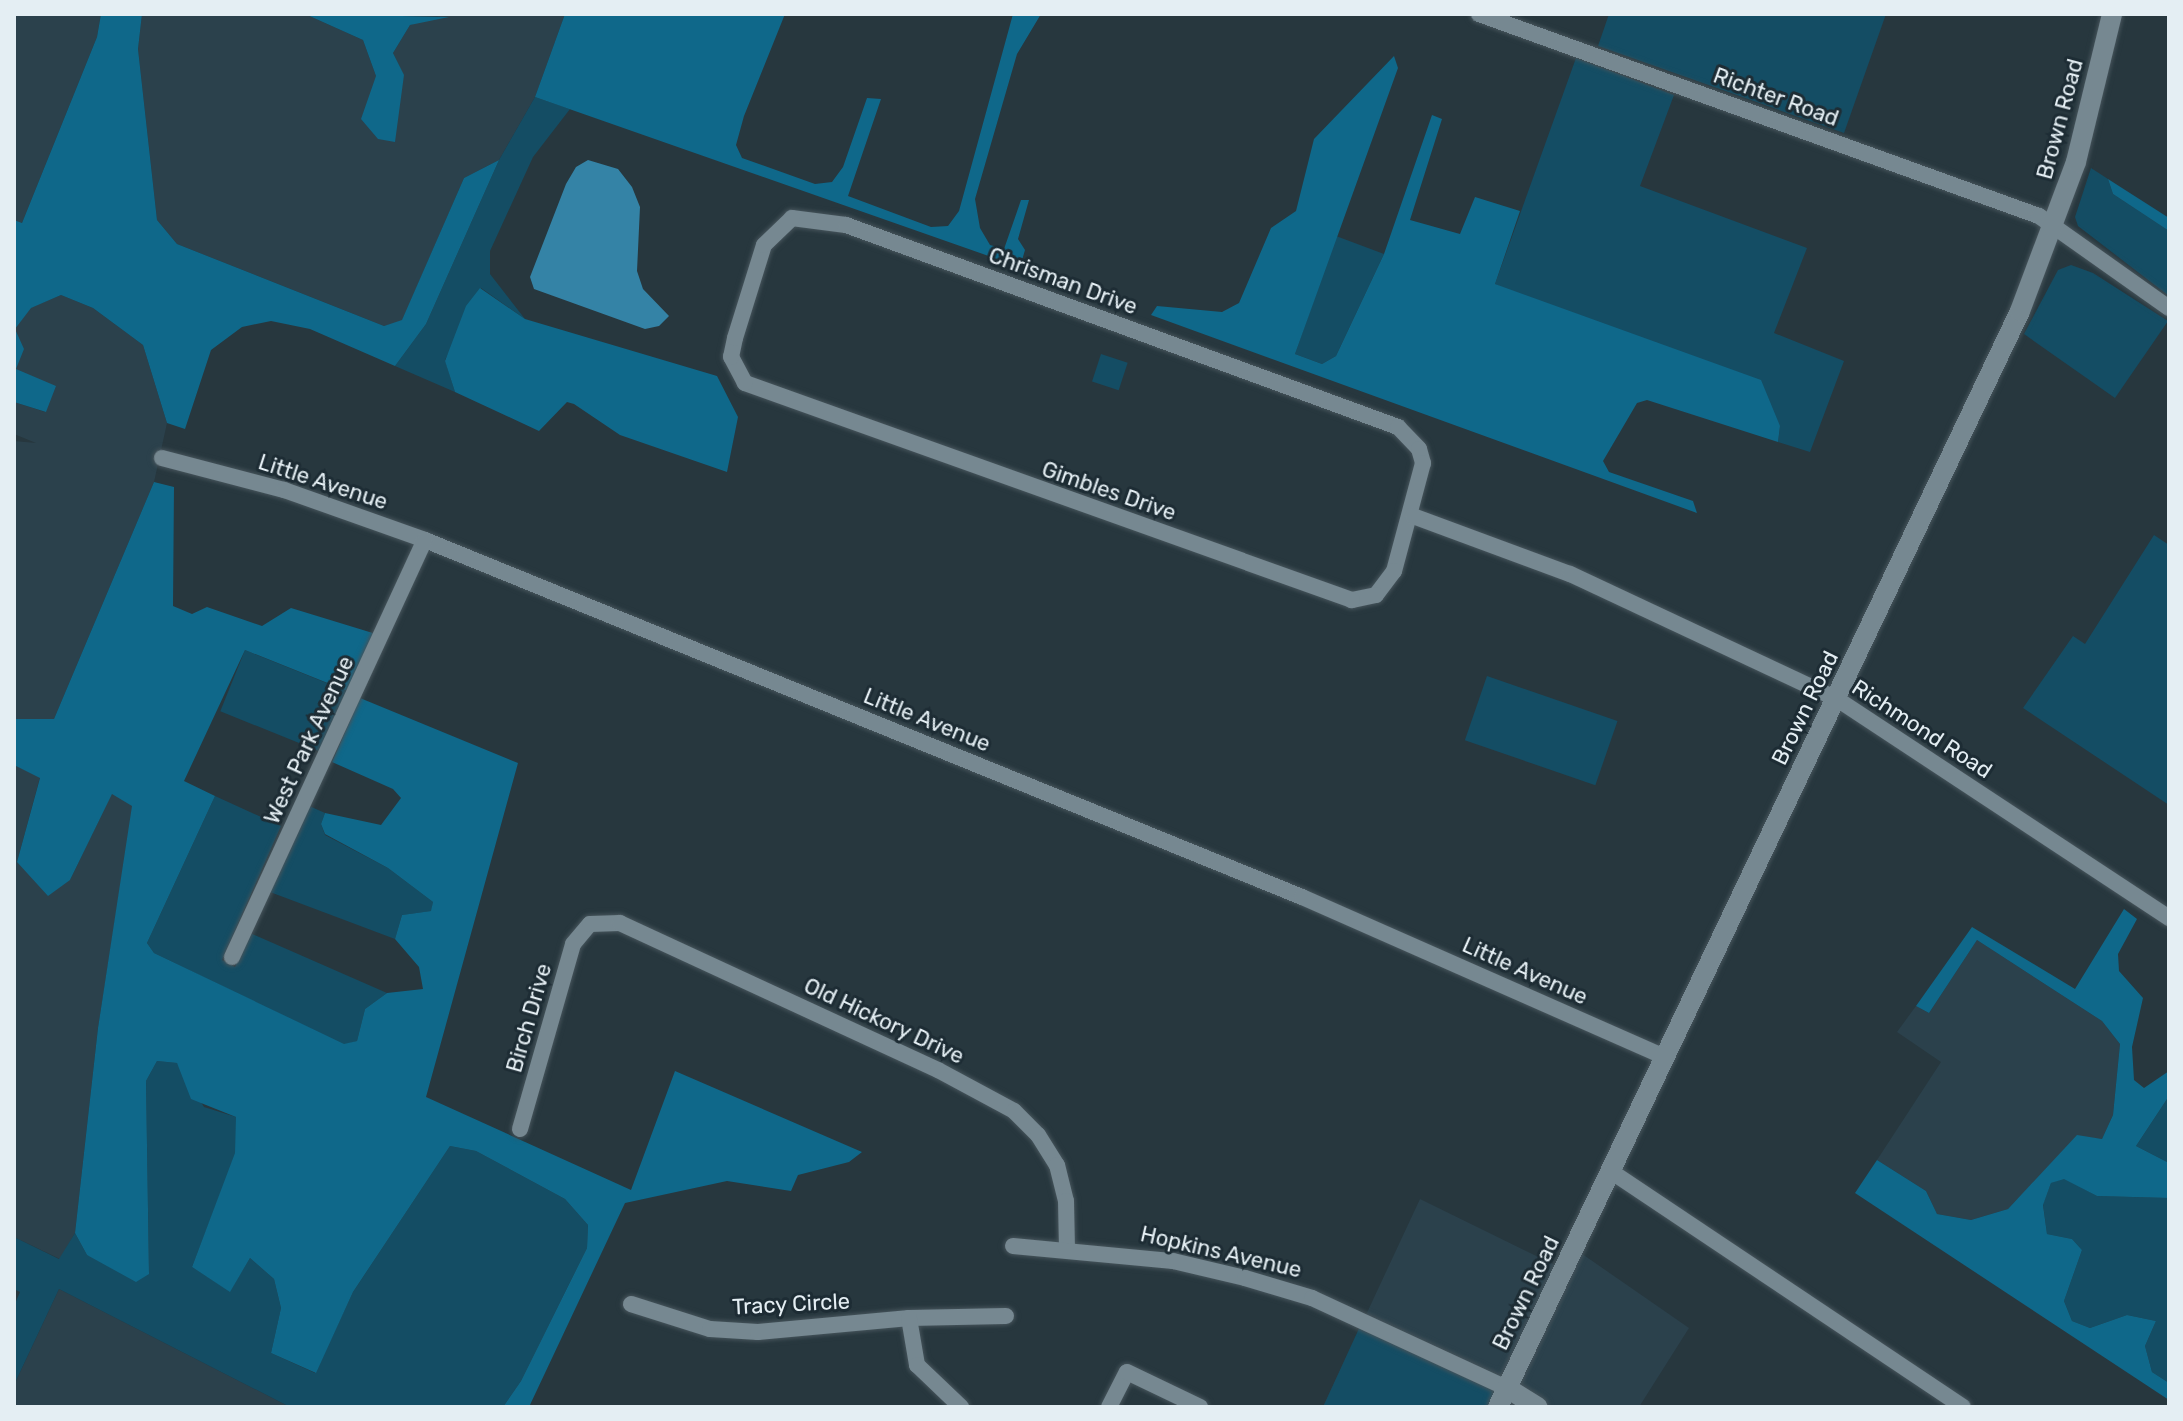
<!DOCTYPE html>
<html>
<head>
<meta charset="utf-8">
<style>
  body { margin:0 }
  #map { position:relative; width:2183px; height:1421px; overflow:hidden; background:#27373e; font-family:Rubik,sans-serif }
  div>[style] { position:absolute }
  .built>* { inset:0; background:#2b414c }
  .green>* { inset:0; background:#144d64; transform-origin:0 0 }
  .forest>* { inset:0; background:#0f688a }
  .water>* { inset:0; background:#3483a6 }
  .roads { filter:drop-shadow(0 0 2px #46545b) drop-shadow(0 0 2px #46545b) }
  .street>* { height:16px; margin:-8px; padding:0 8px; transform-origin:8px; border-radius:8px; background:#768891 }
  .secondary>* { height:20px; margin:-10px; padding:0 10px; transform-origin:10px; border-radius:10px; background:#768891 }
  span { translate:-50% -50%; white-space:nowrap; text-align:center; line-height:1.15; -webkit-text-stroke:6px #1d2c34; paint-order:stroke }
  .street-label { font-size:22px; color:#e4eef3 }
  .frame { position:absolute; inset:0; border:16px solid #e4eef3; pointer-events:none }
</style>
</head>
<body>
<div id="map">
  <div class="built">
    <i style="clip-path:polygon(14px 14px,101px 14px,97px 37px,22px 223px,14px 220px)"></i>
    <i style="clip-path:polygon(142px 14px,305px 14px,363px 40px,376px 76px,404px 76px,393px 53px,410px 25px,447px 14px,565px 14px,535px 97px,499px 160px,464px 178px,402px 321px,384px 326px,177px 244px,157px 220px,138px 49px)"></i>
    <i style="clip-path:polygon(61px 295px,93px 308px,143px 345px,167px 423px,154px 482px,54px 719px,14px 719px,14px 441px,36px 443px,14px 434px,14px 402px,45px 412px,15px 369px,15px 329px,30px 308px)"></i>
    <i style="clip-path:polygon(14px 765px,40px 777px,17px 862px,70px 880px,112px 793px,133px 806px,98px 1028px,75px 1233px,60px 1259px,14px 1237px)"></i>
    <i style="clip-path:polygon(1977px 940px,2102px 1021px,2120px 1044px,2113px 1115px,2102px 1139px,2077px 1136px,2008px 1209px,1971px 1220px,1937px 1214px,1926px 1191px,1877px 1160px,1941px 1062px,1897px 1032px,1916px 1006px,1929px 1013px)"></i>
    <i style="clip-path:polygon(1420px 1199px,1565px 1270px,1575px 1249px,1689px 1328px,1639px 1407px,1323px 1407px)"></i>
    <i style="clip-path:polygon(59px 1289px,290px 1407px,14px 1407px,14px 1385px)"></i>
  </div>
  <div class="green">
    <i style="clip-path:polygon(1609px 14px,1886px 14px,1844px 133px,1598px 46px)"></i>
    <i style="clip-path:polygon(1576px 58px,1674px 95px,1640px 186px,1807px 248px,1774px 333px,1844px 361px,1810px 452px,1778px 442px,1780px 426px,1495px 284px)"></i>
    <i style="clip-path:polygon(535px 97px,570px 109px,533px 157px,490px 251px,490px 274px,525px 319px,481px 288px,445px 360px,455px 392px,395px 366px,426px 324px,499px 160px)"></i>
    <i style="clip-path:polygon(2091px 168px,2108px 179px,2113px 194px,2169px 231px,2169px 296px,2078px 226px,2075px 217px)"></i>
    <i style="clip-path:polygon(1336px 236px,1384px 254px,1336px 356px,1322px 364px,1295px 354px)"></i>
    <i style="clip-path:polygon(2071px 265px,2093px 273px,2168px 321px,2115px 398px,2024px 334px,2058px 270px)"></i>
    <i style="left:1101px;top:354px;width:28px;height:29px;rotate:18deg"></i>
    <i style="clip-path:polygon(2154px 535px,2169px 545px,2169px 805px,2023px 708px,2073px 636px,2085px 644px)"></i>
    <i style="left:245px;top:650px;width:113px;height:66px;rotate:22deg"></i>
    <i style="left:1487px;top:676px;width:138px;height:68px;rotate:19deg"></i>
    <i style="clip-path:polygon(215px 796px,281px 826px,222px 960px,235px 967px,250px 933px,387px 993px,365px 1009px,357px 1041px,344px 1045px,154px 953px,147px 943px)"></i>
    <i style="clip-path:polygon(307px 805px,325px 813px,321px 824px,325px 835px,388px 868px,433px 902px,432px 911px,402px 915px,395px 939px,270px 892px)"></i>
    <i style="clip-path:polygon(157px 1061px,177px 1063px,204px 1107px,236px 1117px,236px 1153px,192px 1267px,230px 1291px,250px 1258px,274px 1279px,281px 1308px,271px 1353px,315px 1373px,353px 1292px,450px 1146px,476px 1151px,565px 1199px,588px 1225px,587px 1248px,521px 1381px,503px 1407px,290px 1407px,59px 1289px,14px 1385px,14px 1306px,20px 1292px,14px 1289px,14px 1237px,59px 1259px,75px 1233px,87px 1255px,149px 1274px,146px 1081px)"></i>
    <i style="clip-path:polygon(2169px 1096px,2169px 1163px,2136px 1146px)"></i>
    <i style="clip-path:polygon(2064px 1178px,2097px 1196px,2169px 1198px,2169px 1383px,2152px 1372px,2145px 1346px,2156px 1321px,2127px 1315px,2090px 1328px,2072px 1321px,2064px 1301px,2082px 1250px,2072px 1239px,2047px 1234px,2043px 1204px,2051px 1183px)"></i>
    <i style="clip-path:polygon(1362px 1322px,1504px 1389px,1496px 1407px,1323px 1407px)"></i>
  </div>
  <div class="forest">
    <i style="clip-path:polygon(101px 14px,142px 14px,138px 49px,157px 220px,177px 244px,384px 326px,402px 320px,464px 178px,499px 160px,426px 324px,395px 366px,310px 329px,271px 321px,242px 327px,211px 350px,185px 429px,167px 423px,143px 345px,93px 308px,61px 295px,31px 308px,15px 329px,24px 349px,16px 369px,56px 386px,46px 412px,14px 402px,14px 220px,22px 223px,97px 37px)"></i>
    <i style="clip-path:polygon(305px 14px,449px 17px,410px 25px,393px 53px,404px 75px,395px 142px,378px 139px,361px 119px,376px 76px,363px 40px)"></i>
    <i style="clip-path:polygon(565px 14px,785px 14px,744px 116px,736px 145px,742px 158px,815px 184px,832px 182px,843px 167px,867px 98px,881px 99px,848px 196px,931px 227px,948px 226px,959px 211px,1013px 14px,1041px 14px,1017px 54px,975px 199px,980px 228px,990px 245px,1004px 249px,1021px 200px,1029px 200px,1018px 239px,1025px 250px,1020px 267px,535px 97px)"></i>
    <i style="clip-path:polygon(1394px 56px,1398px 68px,1295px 354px,1322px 364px,1336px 356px,1384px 254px,1432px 115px,1442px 119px,1410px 220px,1460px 234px,1475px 197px,1520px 211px,1495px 284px,1761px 380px,1780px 426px,1778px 442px,1647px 400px,1637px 403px,1603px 461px,1609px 472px,1693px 501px,1697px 513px,1151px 315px,1157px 306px,1222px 312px,1239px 303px,1271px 228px,1296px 211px,1314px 139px)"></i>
    <i style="clip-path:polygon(2108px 179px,2169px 218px,2169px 231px,2113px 194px)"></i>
    <i style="clip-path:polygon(480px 288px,525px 319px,717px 376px,738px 417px,727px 472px,620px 435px,574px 404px,567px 402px,539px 431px,455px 392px,445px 361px,466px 306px)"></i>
    <i style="clip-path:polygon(154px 482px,174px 487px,173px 606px,192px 614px,207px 607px,262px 626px,291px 608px,376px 634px,350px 692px,245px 650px,184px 781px,215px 796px,147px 943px,154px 953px,344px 1044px,357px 1041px,365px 1009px,387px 993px,423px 989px,419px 967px,395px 939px,402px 915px,431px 911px,433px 902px,388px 868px,325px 834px,321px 824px,325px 813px,381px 825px,401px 798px,393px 789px,332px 762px,360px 698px,518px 763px,426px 1097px,631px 1190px,675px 1071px,862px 1152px,849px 1162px,798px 1175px,791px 1191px,727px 1181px,625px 1203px,529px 1407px,503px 1407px,521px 1381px,587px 1248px,588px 1225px,565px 1199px,476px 1151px,450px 1146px,353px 1292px,316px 1373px,271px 1353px,281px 1308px,274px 1279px,250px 1258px,230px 1292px,192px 1267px,235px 1153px,236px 1117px,191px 1099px,177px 1063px,157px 1061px,146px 1081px,149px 1274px,136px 1282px,87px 1255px,75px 1233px,98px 1028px,132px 806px,112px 794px,70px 880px,48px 896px,17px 862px,40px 778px,14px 765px,14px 719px,54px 719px)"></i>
    <i style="clip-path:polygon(2124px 909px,2137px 919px,2118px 954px,2119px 971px,2143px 998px,2132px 1047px,2134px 1080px,2144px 1088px,2169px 1071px,2169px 1096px,2136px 1146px,2169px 1163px,2169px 1198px,2097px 1196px,2064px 1179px,2051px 1183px,2043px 1205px,2047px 1234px,2072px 1239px,2082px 1250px,2064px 1301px,2072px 1321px,2090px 1328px,2127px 1315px,2156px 1321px,2145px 1346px,2152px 1372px,2169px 1383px,2169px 1400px,1855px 1193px,1877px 1160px,1926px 1191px,1937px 1214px,1971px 1220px,2008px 1209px,2077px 1135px,2102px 1139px,2113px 1115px,2120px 1044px,2102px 1021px,1977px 940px,1929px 1013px,1916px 1006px,1972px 927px,2075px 989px)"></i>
  </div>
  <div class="water">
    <i style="clip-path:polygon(588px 160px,618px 169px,632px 187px,640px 207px,637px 271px,643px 289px,669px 316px,659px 326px,645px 329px,534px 289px,530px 277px,566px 184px,576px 167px)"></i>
  </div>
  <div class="roads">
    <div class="street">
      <i style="left:1479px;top:14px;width:595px;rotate:19.84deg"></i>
      <i style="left:2039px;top:216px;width:159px;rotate:35.3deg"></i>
      <i style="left:792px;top:218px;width:54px;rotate:7.4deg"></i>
      <i style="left:846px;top:225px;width:588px;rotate:20.1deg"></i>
      <i style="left:1398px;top:427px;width:30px;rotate:46deg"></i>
      <i style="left:1419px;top:449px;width:15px;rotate:74deg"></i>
      <i style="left:1423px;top:463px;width:112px;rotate:105deg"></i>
      <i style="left:1394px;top:571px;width:30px;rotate:127deg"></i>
      <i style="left:1376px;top:595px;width:25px;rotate:168deg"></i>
      <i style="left:1352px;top:600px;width:645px;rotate:-160.33deg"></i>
      <i style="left:745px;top:383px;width:30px;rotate:-118deg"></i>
      <i style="left:731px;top:357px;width:19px;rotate:-78deg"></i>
      <i style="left:735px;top:338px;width:97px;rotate:-72.7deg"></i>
      <i style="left:764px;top:245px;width:39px;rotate:-44deg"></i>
      <i style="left:162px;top:458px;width:126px;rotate:14.7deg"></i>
      <i style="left:284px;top:490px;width:150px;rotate:19.5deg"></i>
      <i style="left:425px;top:540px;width:947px;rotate:22.15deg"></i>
      <i style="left:1302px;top:897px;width:396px;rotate:23.8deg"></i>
      <i style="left:1413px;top:516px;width:167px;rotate:20.3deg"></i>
      <i style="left:1570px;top:574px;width:295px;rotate:25.1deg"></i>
      <i style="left:1837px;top:699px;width:398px;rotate:33.4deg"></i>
      <i style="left:232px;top:957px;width:459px;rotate:-65.2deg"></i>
      <i style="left:520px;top:1129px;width:192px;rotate:-74deg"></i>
      <i style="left:573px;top:944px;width:26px;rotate:-50deg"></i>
      <i style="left:590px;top:924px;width:30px;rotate:-2deg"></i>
      <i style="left:620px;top:923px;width:350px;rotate:24.8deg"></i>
      <i style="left:938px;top:1070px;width:86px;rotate:28.3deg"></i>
      <i style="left:1014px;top:1111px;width:34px;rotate:45deg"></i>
      <i style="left:1038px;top:1135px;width:36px;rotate:58deg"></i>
      <i style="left:1057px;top:1165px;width:37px;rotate:76deg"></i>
      <i style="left:1066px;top:1201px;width:49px;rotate:88.8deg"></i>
      <i style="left:1612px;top:1172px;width:422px;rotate:33.8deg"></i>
      <i style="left:1013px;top:1246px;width:161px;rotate:5.4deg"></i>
      <i style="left:1173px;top:1261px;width:74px;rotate:13.3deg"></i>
      <i style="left:1245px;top:1278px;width:70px;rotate:16.6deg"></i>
      <i style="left:1312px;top:1298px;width:215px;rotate:24.8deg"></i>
      <i style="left:631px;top:1304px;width:83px;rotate:17.6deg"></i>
      <i style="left:710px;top:1329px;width:48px;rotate:3.6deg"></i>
      <i style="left:758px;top:1332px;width:152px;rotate:-5.3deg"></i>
      <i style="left:909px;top:1318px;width:97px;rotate:-1.2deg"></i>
      <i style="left:909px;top:1318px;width:48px;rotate:80.3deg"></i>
      <i style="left:917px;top:1365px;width:61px;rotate:43.7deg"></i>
      <i style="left:1109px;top:1407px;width:39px;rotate:-63deg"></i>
      <i style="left:1127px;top:1372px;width:81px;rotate:25.6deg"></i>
    </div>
    <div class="secondary">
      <i style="left:1507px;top:1388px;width:36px;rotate:32deg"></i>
      <i style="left:1498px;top:1407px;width:1214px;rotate:-64.53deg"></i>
      <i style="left:2020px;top:311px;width:159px;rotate:-69.4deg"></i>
      <i style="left:2076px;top:162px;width:152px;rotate:-76.3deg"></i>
    </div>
  </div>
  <div class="street-label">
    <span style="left:1776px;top:97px;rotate:20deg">Richter Road</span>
    <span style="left:2060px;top:119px;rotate:-75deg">Brown Road</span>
    <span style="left:1063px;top:281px;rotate:20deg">Chrisman Drive</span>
    <span style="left:323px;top:482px;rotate:18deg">Little Avenue</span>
    <span style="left:1109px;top:491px;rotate:19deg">Gimbles Drive</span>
    <span style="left:1805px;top:708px;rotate:-64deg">Brown Road</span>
    <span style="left:927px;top:720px;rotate:22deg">Little Avenue</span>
    <span style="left:1922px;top:729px;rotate:33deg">Richmond Road</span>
    <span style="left:309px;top:740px;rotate:-65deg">West Park Avenue</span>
    <span style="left:1525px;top:971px;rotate:24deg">Little Avenue</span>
    <span style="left:529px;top:1018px;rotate:-74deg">Birch Drive</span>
    <span style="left:884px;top:1021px;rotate:25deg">Old Hickory Drive</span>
    <span style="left:1221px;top:1252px;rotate:13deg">Hopkins Avenue</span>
    <span style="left:1526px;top:1293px;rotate:-64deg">Brown Road</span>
    <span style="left:791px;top:1304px;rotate:-3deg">Tracy Circle</span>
  </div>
  <div class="frame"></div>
</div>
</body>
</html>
